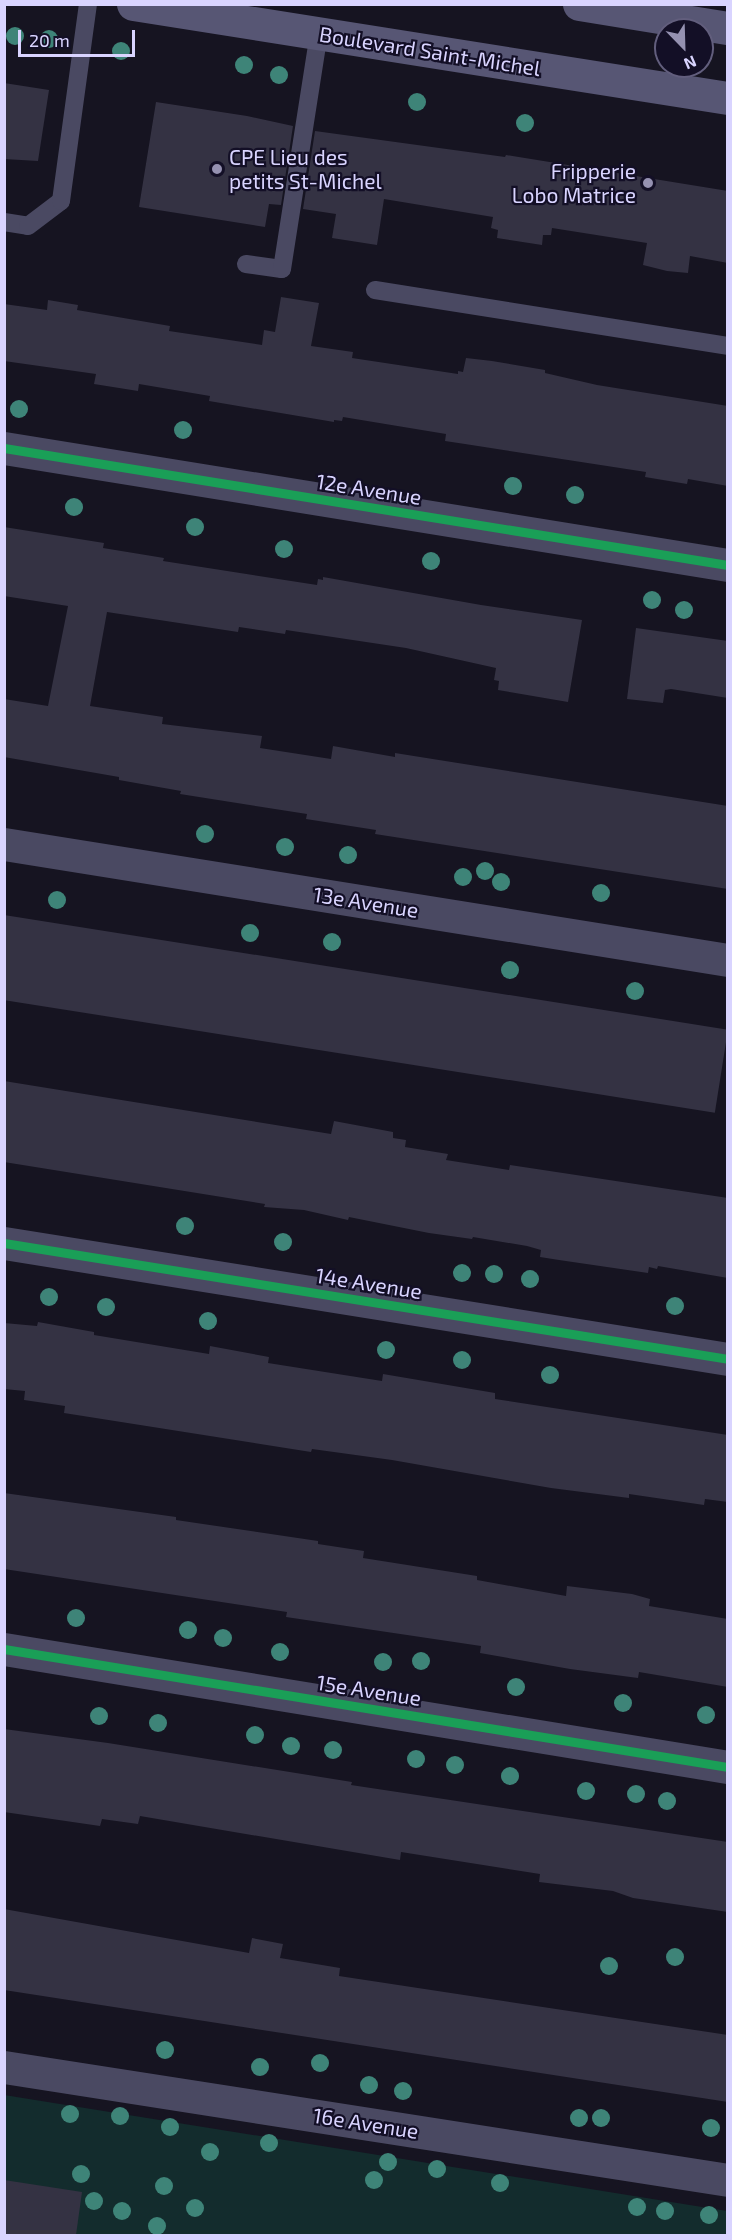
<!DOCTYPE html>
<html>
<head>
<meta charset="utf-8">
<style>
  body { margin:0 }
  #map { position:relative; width:732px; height:2240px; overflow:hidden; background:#161421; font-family:"Exo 2",sans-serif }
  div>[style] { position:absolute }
  .green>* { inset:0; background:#132c2d }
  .building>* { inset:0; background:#343243; transform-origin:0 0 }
  .service>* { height:18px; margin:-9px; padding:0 9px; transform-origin:9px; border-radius:9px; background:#4a4962 }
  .minor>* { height:33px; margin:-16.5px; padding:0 16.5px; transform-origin:16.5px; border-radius:16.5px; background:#4a4962 }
  .secondary>* { height:33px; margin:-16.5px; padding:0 16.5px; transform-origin:16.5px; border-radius:16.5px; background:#575674 }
  .cycleway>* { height:9px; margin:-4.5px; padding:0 4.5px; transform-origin:4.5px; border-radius:4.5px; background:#1a9f57 }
  .trees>* { width:18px; height:18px; margin:-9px; border-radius:50%; background:#3e8478 }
  .dots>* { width:16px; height:16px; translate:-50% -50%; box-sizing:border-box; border:3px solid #130f26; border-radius:50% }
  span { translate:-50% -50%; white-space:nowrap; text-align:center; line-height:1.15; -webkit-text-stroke:4.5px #130f26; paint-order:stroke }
  .street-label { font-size:21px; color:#d9d4ff }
  .poi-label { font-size:21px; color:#d9d4ff }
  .left { translate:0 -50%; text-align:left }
  .right { translate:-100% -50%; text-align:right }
  .frame { position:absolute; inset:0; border:6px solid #d9d4ff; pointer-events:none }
  .north { position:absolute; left:654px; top:18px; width:60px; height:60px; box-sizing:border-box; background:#130f26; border:2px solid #625e7d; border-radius:50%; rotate:157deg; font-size:16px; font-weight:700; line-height:24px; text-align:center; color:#d9d4ff }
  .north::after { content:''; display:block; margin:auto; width:21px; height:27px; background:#9591b1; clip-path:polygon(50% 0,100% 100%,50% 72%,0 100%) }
  .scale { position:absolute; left:18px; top:30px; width:117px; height:27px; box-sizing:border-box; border:3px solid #d9d4ff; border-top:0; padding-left:8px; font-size:18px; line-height:21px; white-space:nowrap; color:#d9d4ff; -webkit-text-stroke:4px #130f26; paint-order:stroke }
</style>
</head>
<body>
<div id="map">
  <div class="green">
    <i style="clip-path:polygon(4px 2095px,727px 2211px,727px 2235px,5px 2235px)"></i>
  </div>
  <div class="building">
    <i style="clip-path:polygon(4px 83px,49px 90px,38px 161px,4px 159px)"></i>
    <i style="clip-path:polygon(156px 102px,247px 116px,293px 126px,281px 205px,269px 204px,265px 227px,139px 207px)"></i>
    <i style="clip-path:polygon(315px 131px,505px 157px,506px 155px,728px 191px,728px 263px,690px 256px,688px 273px,667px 271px,643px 265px,647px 243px,552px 228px,551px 235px,543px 235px,542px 245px,497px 238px,498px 230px,491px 228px,493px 217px,384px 199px,377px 245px,332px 238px,336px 214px,303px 209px)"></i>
    <i style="clip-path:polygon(281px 297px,319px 303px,311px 346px,353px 352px,352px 358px,458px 374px,458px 371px,463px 372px,466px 358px,492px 361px,545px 370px,545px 373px,597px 385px,728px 406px,728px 486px,688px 479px,687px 484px,645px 477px,646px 472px,465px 444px,445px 441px,446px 434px,343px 417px,342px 421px,334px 420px,334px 422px,209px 401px,210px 396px,139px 384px,138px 391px,94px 384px,96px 374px,4px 361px,4px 304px,47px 310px,48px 300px,78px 305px,77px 310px,170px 326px,169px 331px,262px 345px,264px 330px,275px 332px)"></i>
    <i style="clip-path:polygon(4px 527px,104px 543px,103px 548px,164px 558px,163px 561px,317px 585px,318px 579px,323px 580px,323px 577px,481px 605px,582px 620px,568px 702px,498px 690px,499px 681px,494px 680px,496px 668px,406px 648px,286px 630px,285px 634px,239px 627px,238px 632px,107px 612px,90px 706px,163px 717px,162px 724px,262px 736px,260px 748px,331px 759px,333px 746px,395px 757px,395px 753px,728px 806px,728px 889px,375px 834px,376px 830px,306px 819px,307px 814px,180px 794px,181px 791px,119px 780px,119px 777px,4px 757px,4px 699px,48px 706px,68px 606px,4px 596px)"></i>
    <i style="clip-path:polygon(636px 628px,728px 641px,728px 698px,671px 689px,665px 690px,663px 703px,627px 699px)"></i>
    <i style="left:4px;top:915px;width:733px;height:84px;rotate:9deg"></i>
    <i style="clip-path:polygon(4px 1081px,331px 1134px,334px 1121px,393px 1132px,393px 1138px,406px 1140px,405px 1147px,448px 1154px,446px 1160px,509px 1170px,510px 1165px,728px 1198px,728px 1278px,658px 1266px,657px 1269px,649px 1267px,648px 1273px,559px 1260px,540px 1257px,541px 1250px,527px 1246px,473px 1237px,472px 1239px,429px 1233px,349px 1217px,348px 1220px,304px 1210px,264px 1207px,265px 1204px,4px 1162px)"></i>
    <i style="clip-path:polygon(38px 1322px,94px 1332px,94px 1335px,209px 1354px,210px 1346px,269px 1357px,268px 1363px,382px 1381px,383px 1374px,495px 1393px,495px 1399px,728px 1435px,728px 1502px,705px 1499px,704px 1505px,629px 1494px,629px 1498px,551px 1488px,392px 1460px,312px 1449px,311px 1452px,64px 1413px,65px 1406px,24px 1400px,25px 1391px,4px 1389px,4px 1323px,37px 1326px)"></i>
    <i style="clip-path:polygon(4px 1493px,176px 1517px,176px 1520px,318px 1541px,318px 1544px,364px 1551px,363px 1558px,477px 1576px,477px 1580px,566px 1596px,567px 1586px,632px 1594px,650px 1599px,649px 1606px,728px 1619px,728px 1687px,639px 1672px,638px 1678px,570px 1669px,480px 1653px,481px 1646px,286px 1617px,287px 1612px,4px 1569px)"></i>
    <i style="clip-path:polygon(4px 1729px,108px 1743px,352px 1782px,351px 1785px,728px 1842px,728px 1912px,633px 1898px,613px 1891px,539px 1882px,540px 1874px,401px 1852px,400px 1860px,140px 1816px,138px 1824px,102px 1819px,100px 1826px,4px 1812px)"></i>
    <i style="clip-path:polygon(4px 1909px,249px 1953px,252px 1938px,283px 1944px,280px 1958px,340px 1968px,339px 1976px,728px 2035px,728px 2102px,4px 1990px)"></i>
    <i style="clip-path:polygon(4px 2180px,82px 2192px,76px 2235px,4px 2235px)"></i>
  </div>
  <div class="service">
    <i style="left:4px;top:222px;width:24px;rotate:9deg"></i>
    <i style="left:28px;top:226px;width:41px;rotate:-37.1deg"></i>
    <i style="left:61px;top:201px;width:199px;rotate:-82.2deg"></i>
    <i style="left:246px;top:264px;width:36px;rotate:8deg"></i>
    <i style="left:282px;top:269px;width:238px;rotate:-81.1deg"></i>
    <i style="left:375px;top:290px;width:357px;rotate:9deg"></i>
  </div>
  <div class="minor">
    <i style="left:4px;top:448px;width:733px;rotate:9.18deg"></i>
    <i style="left:4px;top:844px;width:733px;rotate:9.1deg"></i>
    <i style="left:4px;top:1243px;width:733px;rotate:9.1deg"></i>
    <i style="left:4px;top:1649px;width:734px;rotate:9.26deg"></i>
    <i style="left:4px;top:2067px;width:733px;rotate:8.87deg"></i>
  </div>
  <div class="secondary">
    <i style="left:133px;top:4px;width:602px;rotate:8.98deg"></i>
    <i style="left:579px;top:4px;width:151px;rotate:9.2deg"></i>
  </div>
  <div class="cycleway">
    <i style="left:4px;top:448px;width:733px;rotate:9.18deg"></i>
    <i style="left:4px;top:1243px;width:733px;rotate:9.1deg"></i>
    <i style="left:4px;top:1649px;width:734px;rotate:9.26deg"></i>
  </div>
  <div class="trees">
    <i style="left:15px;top:36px"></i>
    <i style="left:49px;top:39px"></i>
    <i style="left:121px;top:51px"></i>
    <i style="left:244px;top:65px"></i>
    <i style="left:279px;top:75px"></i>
    <i style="left:417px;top:102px"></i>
    <i style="left:525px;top:123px"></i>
    <i style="left:19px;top:409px"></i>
    <i style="left:183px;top:430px"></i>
    <i style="left:513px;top:486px"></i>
    <i style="left:575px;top:495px"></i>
    <i style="left:74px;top:507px"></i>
    <i style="left:195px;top:527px"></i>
    <i style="left:284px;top:549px"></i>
    <i style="left:431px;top:561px"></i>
    <i style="left:652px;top:600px"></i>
    <i style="left:684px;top:610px"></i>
    <i style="left:205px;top:834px"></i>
    <i style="left:285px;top:847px"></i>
    <i style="left:348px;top:855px"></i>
    <i style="left:485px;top:871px"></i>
    <i style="left:463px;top:877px"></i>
    <i style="left:501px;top:882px"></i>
    <i style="left:601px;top:893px"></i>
    <i style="left:57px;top:900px"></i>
    <i style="left:250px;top:933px"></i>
    <i style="left:332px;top:942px"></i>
    <i style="left:510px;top:970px"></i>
    <i style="left:635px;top:991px"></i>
    <i style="left:185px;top:1226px"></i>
    <i style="left:283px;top:1242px"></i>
    <i style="left:462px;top:1273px"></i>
    <i style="left:494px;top:1274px"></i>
    <i style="left:530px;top:1279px"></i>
    <i style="left:49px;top:1297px"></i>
    <i style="left:675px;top:1306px"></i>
    <i style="left:106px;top:1307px"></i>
    <i style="left:208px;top:1321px"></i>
    <i style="left:386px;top:1350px"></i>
    <i style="left:462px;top:1360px"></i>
    <i style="left:550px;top:1375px"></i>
    <i style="left:76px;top:1618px"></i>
    <i style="left:188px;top:1630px"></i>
    <i style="left:223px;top:1638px"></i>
    <i style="left:280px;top:1652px"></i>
    <i style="left:421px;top:1661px"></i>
    <i style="left:383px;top:1662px"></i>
    <i style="left:516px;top:1687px"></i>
    <i style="left:623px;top:1703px"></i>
    <i style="left:706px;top:1715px"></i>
    <i style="left:99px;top:1716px"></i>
    <i style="left:158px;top:1723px"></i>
    <i style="left:255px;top:1735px"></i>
    <i style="left:291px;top:1746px"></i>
    <i style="left:333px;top:1750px"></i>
    <i style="left:416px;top:1759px"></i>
    <i style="left:455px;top:1765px"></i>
    <i style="left:510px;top:1776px"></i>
    <i style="left:586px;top:1791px"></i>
    <i style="left:636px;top:1794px"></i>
    <i style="left:667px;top:1801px"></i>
    <i style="left:675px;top:1957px"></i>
    <i style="left:609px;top:1966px"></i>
    <i style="left:165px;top:2050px"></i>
    <i style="left:320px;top:2063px"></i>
    <i style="left:260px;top:2067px"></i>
    <i style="left:369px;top:2085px"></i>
    <i style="left:403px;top:2091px"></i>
    <i style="left:70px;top:2114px"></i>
    <i style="left:120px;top:2116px"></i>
    <i style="left:579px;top:2118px"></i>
    <i style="left:601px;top:2118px"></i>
    <i style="left:170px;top:2127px"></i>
    <i style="left:711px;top:2128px"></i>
    <i style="left:269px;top:2143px"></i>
    <i style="left:210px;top:2152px"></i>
    <i style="left:388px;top:2162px"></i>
    <i style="left:437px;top:2169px"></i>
    <i style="left:81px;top:2174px"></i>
    <i style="left:374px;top:2180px"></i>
    <i style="left:500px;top:2183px"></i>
    <i style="left:164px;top:2186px"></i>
    <i style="left:94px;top:2201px"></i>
    <i style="left:637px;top:2207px"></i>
    <i style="left:195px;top:2208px"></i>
    <i style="left:122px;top:2211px"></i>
    <i style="left:665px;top:2211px"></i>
    <i style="left:709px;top:2215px"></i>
    <i style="left:157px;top:2226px"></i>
  </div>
  <div class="dots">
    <i style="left:217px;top:169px;background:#9591b1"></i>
    <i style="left:648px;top:183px;background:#9591b1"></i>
  </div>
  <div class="street-label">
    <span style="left:430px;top:51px;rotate:9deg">Boulevard Saint-Michel</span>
    <span style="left:369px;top:489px;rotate:9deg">12e Avenue</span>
    <span style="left:366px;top:902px;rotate:9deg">13e Avenue</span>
    <span style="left:369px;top:1283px;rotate:9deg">14e Avenue</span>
    <span style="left:369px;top:1690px;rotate:9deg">15e Avenue</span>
    <span style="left:366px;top:2123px;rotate:9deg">16e Avenue</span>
  </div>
  <div class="poi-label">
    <span class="left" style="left:229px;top:169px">CPE Lieu des<br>petits St-Michel</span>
    <span class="right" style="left:636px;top:183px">Fripperie<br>Lobo Matrice</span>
  </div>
  <div class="frame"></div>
  <div class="north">N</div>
  <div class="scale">20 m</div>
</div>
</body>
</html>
